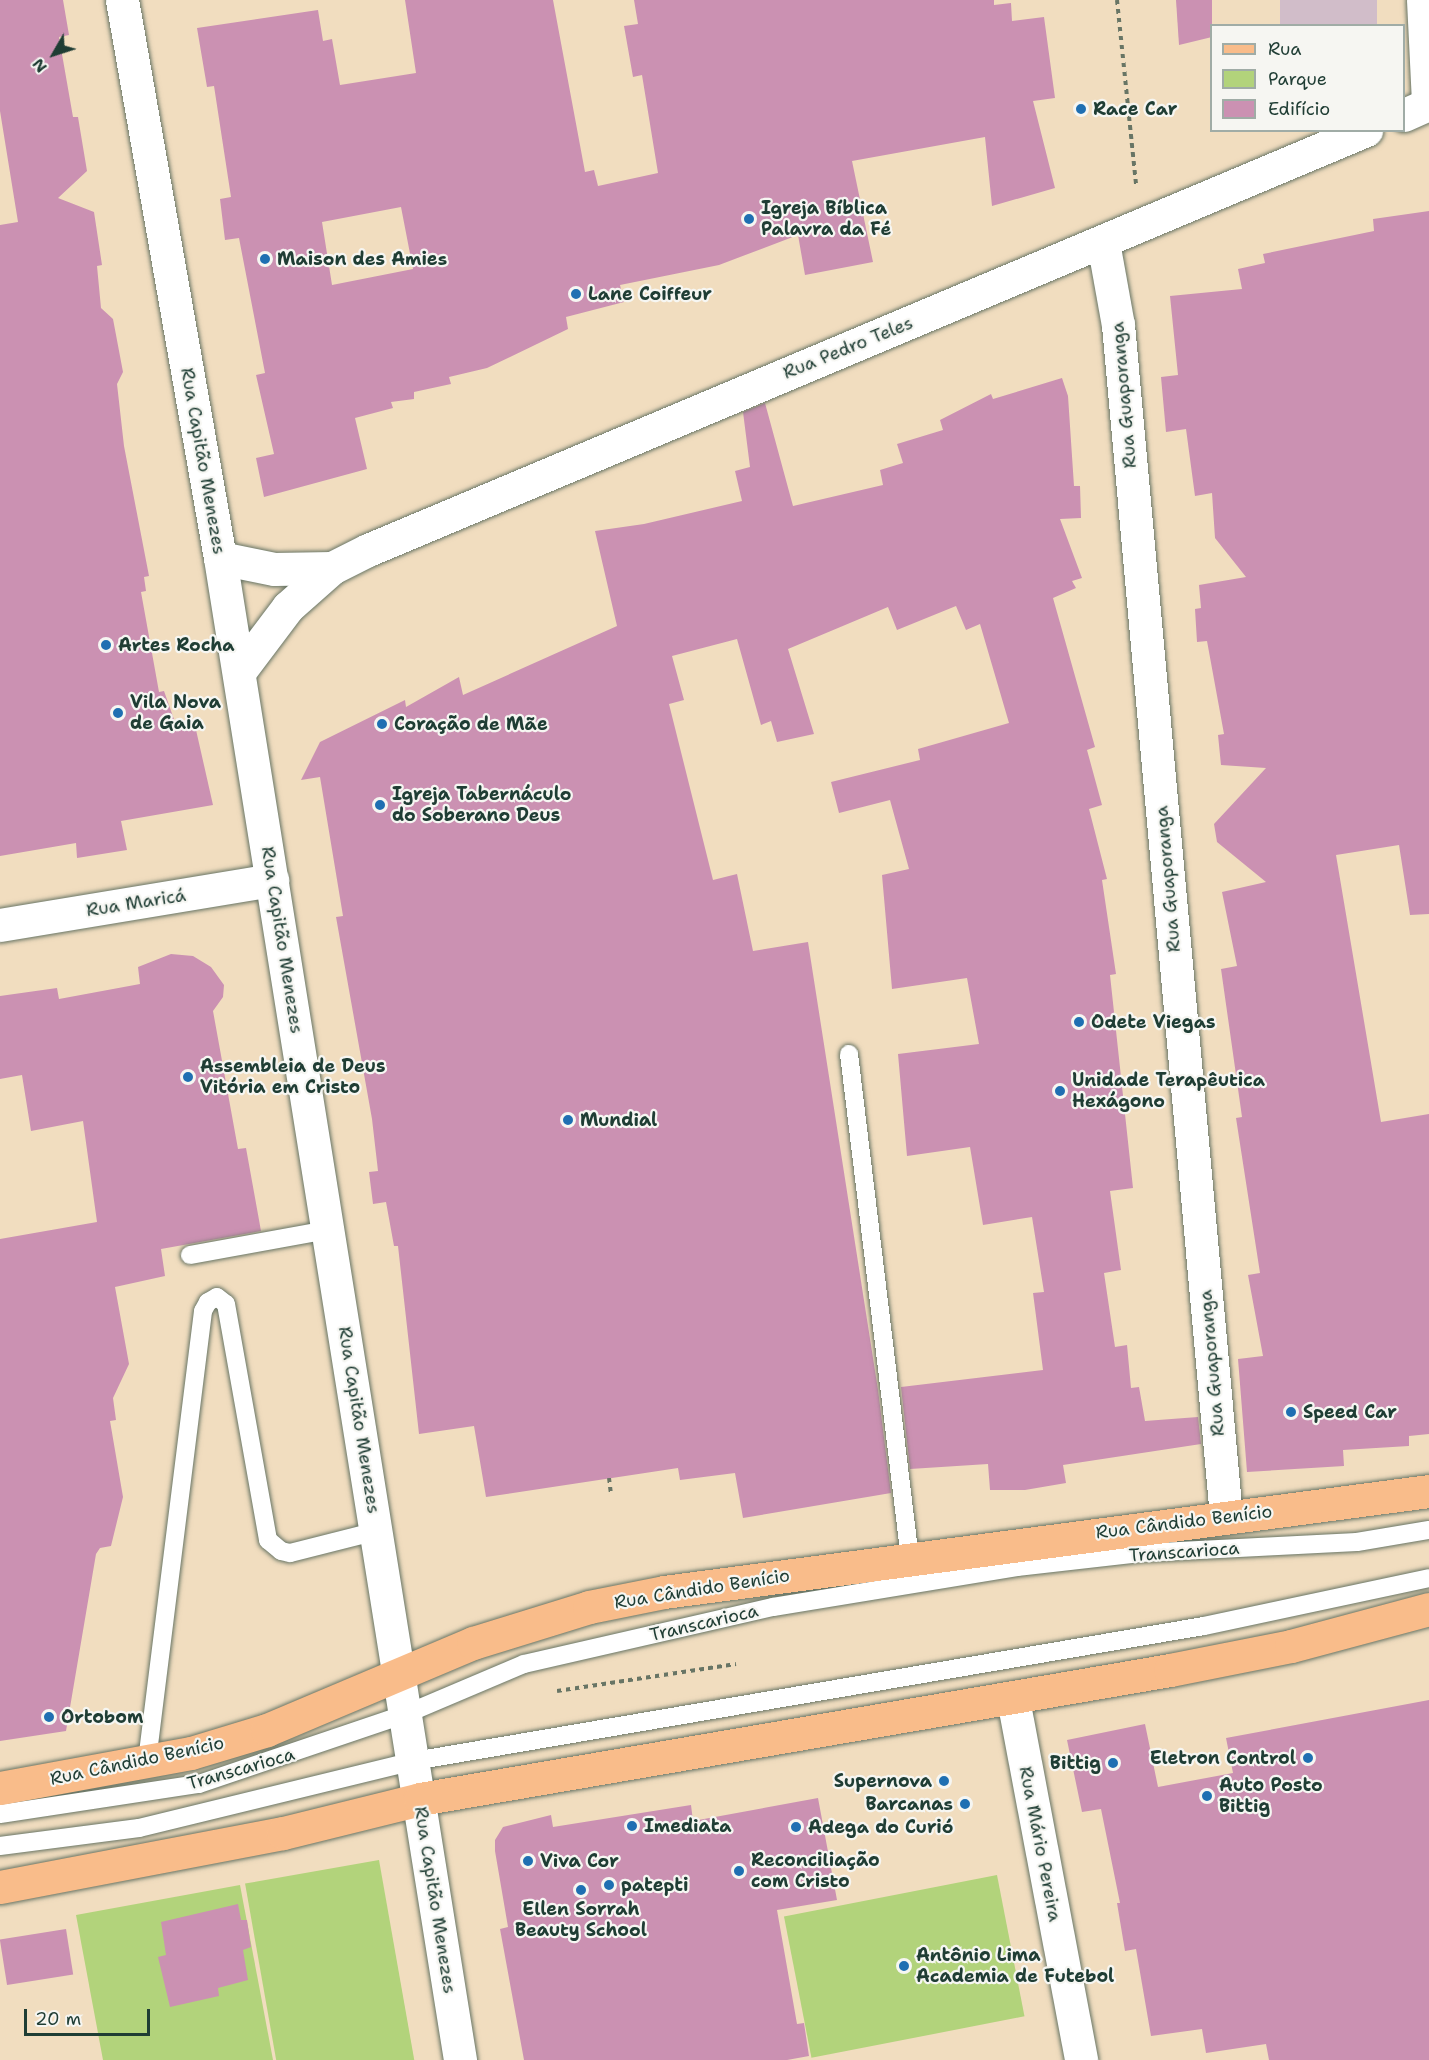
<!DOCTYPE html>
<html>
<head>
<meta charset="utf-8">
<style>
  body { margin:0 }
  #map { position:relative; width:1429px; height:2060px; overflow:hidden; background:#f1ddbf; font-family:"Shantell Sans",sans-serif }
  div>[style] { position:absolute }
  .industrial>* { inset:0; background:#d1bdc9; transform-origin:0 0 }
  .green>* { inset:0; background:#b2d37b; transform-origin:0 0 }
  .building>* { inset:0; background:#cb91b2; transform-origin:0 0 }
  .path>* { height:4px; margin-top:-2px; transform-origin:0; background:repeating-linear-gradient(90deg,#687565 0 4.5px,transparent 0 9px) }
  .roads { filter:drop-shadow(0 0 2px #687565) drop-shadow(0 0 2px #687565) }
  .service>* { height:18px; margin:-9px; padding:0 9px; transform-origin:9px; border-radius:9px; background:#fff }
  .minor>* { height:33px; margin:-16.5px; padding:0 16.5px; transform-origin:16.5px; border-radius:16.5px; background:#fff }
  .tertiary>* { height:33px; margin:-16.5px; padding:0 16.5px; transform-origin:16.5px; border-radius:16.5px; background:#fff }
  .primary>* { height:33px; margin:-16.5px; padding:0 16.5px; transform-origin:16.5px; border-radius:16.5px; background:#f9bc8a }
  .dots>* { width:16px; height:16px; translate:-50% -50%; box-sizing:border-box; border:3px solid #f6f6f2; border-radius:50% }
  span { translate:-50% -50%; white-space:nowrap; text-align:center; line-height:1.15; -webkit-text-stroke:4.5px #f6f6f2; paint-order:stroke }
  .poi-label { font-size:18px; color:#1f3d34; font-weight:700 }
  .left { translate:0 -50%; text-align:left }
  .right { translate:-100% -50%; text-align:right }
  .street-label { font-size:18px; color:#1f3d34 }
  .legend { position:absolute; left:1210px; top:24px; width:195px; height:108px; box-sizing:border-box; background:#f6f6f2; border:2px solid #a0aca6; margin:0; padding:8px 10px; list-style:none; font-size:18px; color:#1f3d34 }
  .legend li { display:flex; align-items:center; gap:12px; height:30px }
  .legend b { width:30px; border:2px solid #a0aca6 }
  .north { position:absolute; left:24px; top:24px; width:60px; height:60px; -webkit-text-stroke:4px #f6f6f2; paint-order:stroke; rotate:231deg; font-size:16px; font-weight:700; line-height:24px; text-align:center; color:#1f3d34 }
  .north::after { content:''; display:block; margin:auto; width:21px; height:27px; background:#1f3d34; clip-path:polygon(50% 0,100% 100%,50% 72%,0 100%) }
  .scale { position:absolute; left:24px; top:2009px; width:126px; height:27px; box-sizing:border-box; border:3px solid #1f3d34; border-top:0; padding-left:8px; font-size:18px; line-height:21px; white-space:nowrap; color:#1f3d34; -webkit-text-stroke:4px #f6f6f2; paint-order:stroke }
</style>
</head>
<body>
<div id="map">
  <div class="industrial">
    <i style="left:1280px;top:0;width:97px;height:25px"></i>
  </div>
  <div class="green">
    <i style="left:379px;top:1860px;width:203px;height:136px;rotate:80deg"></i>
    <i style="left:997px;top:1875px;width:144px;height:217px;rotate:79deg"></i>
    <i style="clip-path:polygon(240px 1885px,273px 2060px,103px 2060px,76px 1915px)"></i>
  </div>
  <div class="building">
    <i style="clip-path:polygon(0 0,63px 0,69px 35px,59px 37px,73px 117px,78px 117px,87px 171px,58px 198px,94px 212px,102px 265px,97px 266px,101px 308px,113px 319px,123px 372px,117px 384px,124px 446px,149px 576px,144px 577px,146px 591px,141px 592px,159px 692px,164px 691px,176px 725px,194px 721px,213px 805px,121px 821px,127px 850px,77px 858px,76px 843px,0 856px,0 225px,18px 222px,0 111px)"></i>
    <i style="clip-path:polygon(evenodd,405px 0,553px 0,585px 172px,594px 170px,598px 186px,658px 173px,642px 75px,633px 77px,624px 26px,638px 24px,634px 0,994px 0,994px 5px,1011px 3px,1012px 21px,1044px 17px,1055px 98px,1033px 101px,1055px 188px,992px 206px,985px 137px,852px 161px,873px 262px,805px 275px,798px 235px,719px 265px,620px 285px,624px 302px,566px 317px,568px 329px,487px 368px,449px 377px,451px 384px,414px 392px,414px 399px,391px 402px,393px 408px,355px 418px,367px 469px,264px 497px,256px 458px,274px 454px,256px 375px,265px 373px,239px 238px,225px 240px,220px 199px,231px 197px,214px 86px,207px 87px,197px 28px,318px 10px,323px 41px,332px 39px,340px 85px,416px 73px,405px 0,401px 207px,413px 269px,332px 285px,322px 222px,401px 207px)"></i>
    <i style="clip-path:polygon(1176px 0,1212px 0,1212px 37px,1179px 45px)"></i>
    <i style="clip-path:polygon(1429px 211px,1429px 914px,1410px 915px,1399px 845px,1336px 855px,1381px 1122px,1429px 1114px,1429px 1434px,1409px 1436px,1409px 1446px,1343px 1450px,1344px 1466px,1247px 1472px,1238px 1359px,1263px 1356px,1248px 1275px,1260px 1273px,1236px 1118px,1242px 1117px,1221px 969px,1237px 966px,1222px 892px,1266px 882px,1217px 842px,1214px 824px,1266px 768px,1221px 765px,1218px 735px,1224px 734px,1207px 641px,1197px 642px,1195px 609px,1201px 608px,1199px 585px,1246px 577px,1215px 538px,1212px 493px,1195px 496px,1186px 429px,1166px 432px,1161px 377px,1178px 375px,1170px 296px,1242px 289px,1238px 269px,1265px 263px,1263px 254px,1374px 231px,1373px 219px)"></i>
    <i style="clip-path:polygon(1062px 378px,1068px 396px,1074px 486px,1080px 486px,1081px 518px,1060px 519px,1082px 578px,1072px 581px,1076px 588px,1053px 598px,1095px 747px,1087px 750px,1102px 805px,1089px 809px,1107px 879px,1102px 880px,1116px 974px,1110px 975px,1133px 1188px,1110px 1191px,1121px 1270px,1104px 1273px,1115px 1347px,1127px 1345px,1131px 1388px,1139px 1387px,1145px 1421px,1198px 1417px,1201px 1444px,1063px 1465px,1066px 1483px,1025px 1490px,990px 1490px,988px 1464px,910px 1469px,901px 1387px,1043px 1370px,1033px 1293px,1044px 1292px,1032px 1217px,983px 1225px,970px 1147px,907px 1156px,898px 1054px,979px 1044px,967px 978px,892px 989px,882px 875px,909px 869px,890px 800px,839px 813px,831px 782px,920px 760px,918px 749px,1009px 723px,980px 624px,966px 630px,956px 606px,897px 630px,888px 607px,788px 649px,814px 734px,777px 742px,771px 721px,761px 725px,737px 639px,672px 656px,684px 700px,669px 704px,713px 880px,737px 874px,753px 951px,808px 942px,878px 1390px,891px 1493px,743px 1518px,735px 1473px,680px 1480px,678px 1468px,486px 1497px,474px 1426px,419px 1434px,398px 1246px,394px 1246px,386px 1202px,373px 1204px,369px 1172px,378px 1171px,372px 1119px,336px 917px,343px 916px,320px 777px,301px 780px,320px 742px,405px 700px,406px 707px,459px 677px,463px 695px,617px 626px,595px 531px,644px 524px,742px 501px,735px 471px,750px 467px,743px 412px,765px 403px,793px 506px,883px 485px,880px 470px,903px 463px,897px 444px,943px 430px,940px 420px,991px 394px,993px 399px)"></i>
    <i style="clip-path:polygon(171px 954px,193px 956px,211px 967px,224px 985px,223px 997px,213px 1011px,238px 1149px,246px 1148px,261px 1231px,161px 1249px,165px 1276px,115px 1287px,129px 1364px,113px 1398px,116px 1420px,110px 1421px,123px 1497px,111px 1546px,100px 1548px,96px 1554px,66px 1731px,0 1741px,0 1239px,97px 1222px,83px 1121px,31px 1131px,22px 1075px,0 1079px,0 996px,57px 988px,59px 999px,140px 984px,138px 967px)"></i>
    <i style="clip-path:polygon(1429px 1700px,1429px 2060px,1269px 2060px,1266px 2044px,1206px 2053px,1202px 2029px,1151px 2036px,1136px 1949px,1125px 1951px,1117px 1903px,1120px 1903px,1101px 1809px,1082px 1812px,1067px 1740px,1145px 1724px,1158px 1787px,1233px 1773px,1226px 1738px)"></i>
    <i style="clip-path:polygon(818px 1798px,837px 1900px,777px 1910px,797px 2024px,804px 2023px,809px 2056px,787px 2060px,524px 2060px,500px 1929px,508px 1927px,495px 1851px,495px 1840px,503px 1827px,551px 1815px,553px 1827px,691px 1805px,693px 1821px)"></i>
    <i style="clip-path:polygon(238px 1904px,241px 1920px,247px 1920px,251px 1947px,243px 1950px,248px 1980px,218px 1988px,219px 1996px,170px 2007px,158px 1957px,166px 1955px,161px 1922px)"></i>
    <i style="left:66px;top:1929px;width:46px;height:67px;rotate:81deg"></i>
  </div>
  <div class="path">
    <i style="left:1117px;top:0;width:185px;rotate:84.1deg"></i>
    <i style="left:609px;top:1478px;width:17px;rotate:83deg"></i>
    <i style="left:557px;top:1691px;width:181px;rotate:-8.6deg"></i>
  </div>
  <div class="roads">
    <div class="service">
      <i style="left:849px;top:1054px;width:509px;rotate:83.11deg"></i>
      <i style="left:190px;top:1255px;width:140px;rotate:-10.3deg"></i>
      <i style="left:147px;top:1761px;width:453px;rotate:-82.9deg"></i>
      <i style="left:203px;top:1311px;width:10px;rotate:-61deg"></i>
      <i style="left:208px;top:1302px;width:10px;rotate:-29deg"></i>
      <i style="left:217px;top:1297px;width:11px;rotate:38deg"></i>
      <i style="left:226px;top:1304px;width:240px;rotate:79.9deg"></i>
      <i style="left:268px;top:1540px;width:17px;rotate:40deg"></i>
      <i style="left:281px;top:1551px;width:9px;rotate:13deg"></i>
      <i style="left:290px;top:1553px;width:90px;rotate:-14.2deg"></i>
      <i style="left:0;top:1814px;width:201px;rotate:-8.6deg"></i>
      <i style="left:199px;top:1784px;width:219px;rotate:-18.7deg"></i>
      <i style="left:406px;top:1714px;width:128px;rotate:-23deg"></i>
      <i style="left:524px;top:1664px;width:255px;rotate:-12.9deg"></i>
      <i style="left:773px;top:1607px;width:247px;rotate:-9.3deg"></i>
      <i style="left:1017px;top:1567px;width:124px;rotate:-6.5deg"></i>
      <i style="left:1140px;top:1553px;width:217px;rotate:-2.9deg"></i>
      <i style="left:1357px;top:1542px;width:73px;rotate:-9.5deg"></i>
      <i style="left:0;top:1846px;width:140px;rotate:-7.4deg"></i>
      <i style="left:139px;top:1828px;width:283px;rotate:-13.7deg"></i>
      <i style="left:414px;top:1761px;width:801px;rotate:-9.7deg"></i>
      <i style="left:1204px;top:1626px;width:230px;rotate:-12deg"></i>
    </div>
    <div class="minor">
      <i style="left:122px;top:0;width:567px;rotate:80.04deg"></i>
      <i style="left:1423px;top:0;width:104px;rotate:87.2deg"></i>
      <i style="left:1103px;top:242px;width:84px;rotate:79.8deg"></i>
      <i style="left:1118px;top:325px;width:1197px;rotate:84.82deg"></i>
      <i style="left:1013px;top:1699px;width:367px;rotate:79.3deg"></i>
    </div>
    <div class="tertiary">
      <i style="left:1404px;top:115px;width:27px;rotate:-24deg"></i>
      <i style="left:332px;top:568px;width:58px;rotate:179deg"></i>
      <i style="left:274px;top:569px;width:55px;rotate:-168.5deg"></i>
      <i style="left:220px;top:558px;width:1521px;rotate:80.92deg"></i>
      <i style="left:239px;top:672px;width:81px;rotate:-53deg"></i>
      <i style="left:288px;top:607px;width:59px;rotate:-41.6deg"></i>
      <i style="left:332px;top:568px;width:40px;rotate:-26.6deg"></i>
      <i style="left:368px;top:550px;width:1083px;rotate:-22.82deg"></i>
      <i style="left:0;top:925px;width:276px;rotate:-9.4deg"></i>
    </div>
    <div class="primary">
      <i style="left:0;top:1788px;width:194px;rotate:-10.4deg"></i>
      <i style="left:191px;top:1753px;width:79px;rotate:-16.8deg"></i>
      <i style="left:267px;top:1730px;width:224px;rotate:-22.9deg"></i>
      <i style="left:473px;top:1643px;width:121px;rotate:-17.2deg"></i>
      <i style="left:589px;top:1607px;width:76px;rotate:-11.3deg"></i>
      <i style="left:664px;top:1592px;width:772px;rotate:-7.52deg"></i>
      <i style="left:0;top:1887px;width:288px;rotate:-10.8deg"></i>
      <i style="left:283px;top:1833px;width:141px;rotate:-13.9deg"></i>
      <i style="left:420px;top:1799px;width:761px;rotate:-9.76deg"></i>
      <i style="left:1170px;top:1670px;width:123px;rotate:-11.2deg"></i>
      <i style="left:1291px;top:1646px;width:143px;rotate:-15deg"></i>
    </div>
  </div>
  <div class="dots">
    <i style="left:1081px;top:109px;background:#1f6fb2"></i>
    <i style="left:749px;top:219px;background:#1f6fb2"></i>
    <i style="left:265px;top:259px;background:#1f6fb2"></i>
    <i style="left:576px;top:294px;background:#1f6fb2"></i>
    <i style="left:106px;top:645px;background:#1f6fb2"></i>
    <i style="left:118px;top:713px;background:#1f6fb2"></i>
    <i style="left:382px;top:724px;background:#1f6fb2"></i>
    <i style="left:380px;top:805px;background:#1f6fb2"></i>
    <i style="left:1079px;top:1022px;background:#1f6fb2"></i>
    <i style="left:188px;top:1077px;background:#1f6fb2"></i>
    <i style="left:1060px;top:1091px;background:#1f6fb2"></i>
    <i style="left:568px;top:1120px;background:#1f6fb2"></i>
    <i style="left:1291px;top:1412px;background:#1f6fb2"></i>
    <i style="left:49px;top:1717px;background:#1f6fb2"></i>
    <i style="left:1308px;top:1758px;background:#1f6fb2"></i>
    <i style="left:1113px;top:1763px;background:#1f6fb2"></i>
    <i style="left:944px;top:1781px;background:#1f6fb2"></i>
    <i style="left:1207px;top:1796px;background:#1f6fb2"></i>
    <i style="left:965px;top:1804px;background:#1f6fb2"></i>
    <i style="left:632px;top:1826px;background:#1f6fb2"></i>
    <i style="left:796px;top:1827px;background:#1f6fb2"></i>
    <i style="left:528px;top:1861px;background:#1f6fb2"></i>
    <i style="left:739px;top:1871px;background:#1f6fb2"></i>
    <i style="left:609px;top:1885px;background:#1f6fb2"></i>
    <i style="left:581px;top:1890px;background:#1f6fb2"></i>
    <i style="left:904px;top:1966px;background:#1f6fb2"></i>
  </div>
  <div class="poi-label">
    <span class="left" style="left:1093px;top:109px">Race Car</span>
    <span class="left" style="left:761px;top:219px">Igreja Bíblica<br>Palavra da Fé</span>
    <span class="left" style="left:277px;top:259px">Maison des Amies</span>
    <span class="left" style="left:588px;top:294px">Lane Coiffeur</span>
    <span class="left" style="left:118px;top:645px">Artes Rocha</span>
    <span class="left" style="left:130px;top:713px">Vila Nova<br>de Gaia</span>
    <span class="left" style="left:394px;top:724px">Coração de Mãe</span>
    <span class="left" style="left:392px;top:805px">Igreja Tabernáculo<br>do Soberano Deus</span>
    <span class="left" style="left:1091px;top:1022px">Odete Viegas</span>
    <span class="left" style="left:200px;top:1077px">Assembleia de Deus<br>Vitória em Cristo</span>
    <span class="left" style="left:1072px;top:1091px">Unidade Terapêutica<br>Hexágono</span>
    <span class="left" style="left:580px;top:1120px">Mundial</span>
    <span class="left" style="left:1303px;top:1412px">Speed Car</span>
    <span class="left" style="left:61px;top:1717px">Ortobom</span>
    <span class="right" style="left:1296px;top:1758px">Eletron Control</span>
    <span class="right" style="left:1101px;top:1763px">Bittig</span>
    <span class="right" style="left:932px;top:1781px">Supernova</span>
    <span class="left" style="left:1219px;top:1796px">Auto Posto<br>Bittig</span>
    <span class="right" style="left:953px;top:1804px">Barcanas</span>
    <span class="left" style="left:644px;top:1826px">Imediata</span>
    <span class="left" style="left:808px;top:1827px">Adega do Curió</span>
    <span class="left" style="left:540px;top:1861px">Viva Cor</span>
    <span class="left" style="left:751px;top:1871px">Reconciliação<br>com Cristo</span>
    <span class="left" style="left:621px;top:1885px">patepti</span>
    <span style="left:581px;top:1920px">Ellen Sorrah<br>Beauty School</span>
    <span class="left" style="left:916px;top:1966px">Antônio Lima<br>Academia de Futebol</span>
  </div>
  <div class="street-label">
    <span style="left:848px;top:348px;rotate:-22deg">Rua Pedro Teles</span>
    <span style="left:1124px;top:395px;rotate:-95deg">Rua Guaporanga</span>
    <span style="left:203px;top:461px;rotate:80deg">Rua Capitão Menezes</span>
    <span style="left:1168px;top:879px;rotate:-95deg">Rua Guaporanga</span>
    <span style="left:136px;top:903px;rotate:-9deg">Rua Maricá</span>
    <span style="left:282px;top:940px;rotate:81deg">Rua Capitão Menezes</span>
    <span style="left:1212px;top:1363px;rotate:-95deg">Rua Guaporanga</span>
    <span style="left:359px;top:1420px;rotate:81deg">Rua Capitão Menezes</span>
    <span style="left:1184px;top:1522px;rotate:-7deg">Rua Cândido Benício</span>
    <span style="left:1184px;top:1552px;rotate:-4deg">Transcarioca</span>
    <span style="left:702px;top:1589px;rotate:-9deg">Rua Cândido Benício</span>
    <span style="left:704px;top:1623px;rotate:-13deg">Transcarioca</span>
    <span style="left:137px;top:1761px;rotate:-12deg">Rua Cândido Benício</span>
    <span style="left:241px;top:1769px;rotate:-16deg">Transcarioca</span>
    <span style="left:1040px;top:1844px;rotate:79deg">Rua Mário Pereira</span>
    <span style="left:435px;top:1900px;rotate:81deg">Rua Capitão Menezes</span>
  </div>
  <ul class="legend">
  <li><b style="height:8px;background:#f9bc8a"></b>Rua</li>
  <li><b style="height:16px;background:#b2d37b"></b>Parque</li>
  <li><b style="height:16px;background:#cb91b2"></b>Edifício</li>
  </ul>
  <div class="north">N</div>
  <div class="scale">20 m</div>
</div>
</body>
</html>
